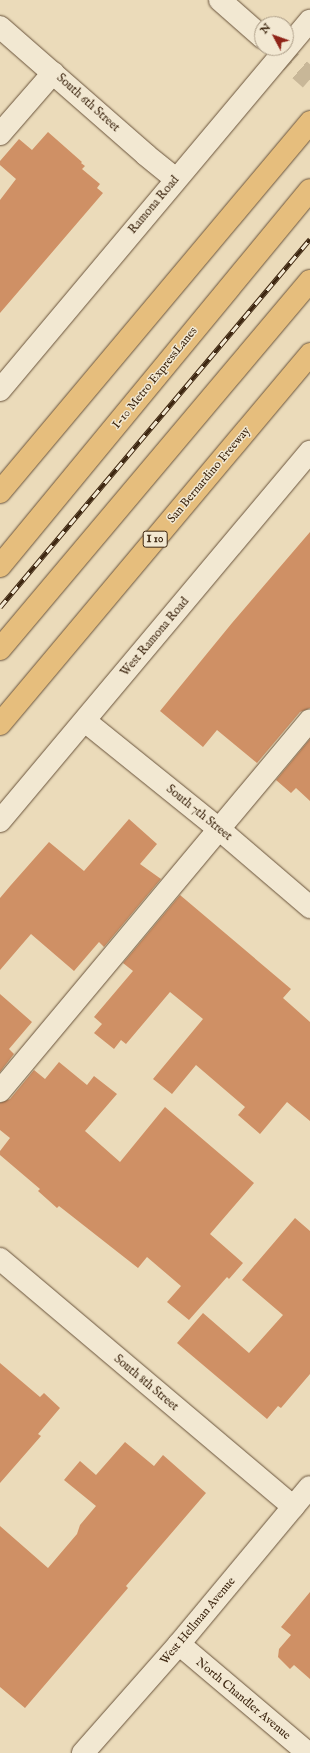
<!DOCTYPE html>
<html>
<head>
<meta charset="utf-8">
<style>
  body { margin:0 }
  #map { position:relative; width:310px; height:1753px; overflow:hidden; background:#ebdbba; font-family:"IM FELL English",serif }
  div>[style] { position:absolute }
  .building>* { inset:0; background:#cf9065 }
  .minor-tunnel>* { height:22px; margin-top:-11px; transform-origin:0; background:repeating-linear-gradient(90deg,#c8b798 0 22px,transparent 0 33px) }
  .roads { filter:drop-shadow(0 0 1px #68523a) drop-shadow(0 0 1px #68523a) }
  .minor>* { height:22px; margin:-11px; padding:0 11px; transform-origin:11px; border-radius:11px; background:#f2e8d2 }
  .highway>* { height:22px; margin:-11px; padding:0 11px; transform-origin:11px; border-radius:11px; background:#e6be7d }
  .rail>* { height:4.5px; margin-top:-2.25px; transform-origin:0; background:repeating-linear-gradient(90deg,#f2e8d2 0 9px,#3c250f 0 18px); box-sizing:border-box; border-block:1px solid #3c250f }
  span { translate:-50% -50%; white-space:nowrap; text-align:center; line-height:1.15; -webkit-text-stroke:3px #f2e8d2; paint-order:stroke }
  .shield-label span { padding:1px 3px; background:#f2e8d2; border:1px solid; border-radius:3px; -webkit-text-stroke-width:0 }
  .shield-label { font-size:11px; color:#3c250f; font-weight:700 }
  .street-label { font-size:12px; color:#3c250f }
  .north { position:absolute; left:254px; top:16px; width:40px; height:40px; box-sizing:border-box; background:#f2e8d2; border:1px solid #a99a84; border-radius:50%; rotate:311deg; font-size:11px; font-weight:700; line-height:16px; text-align:center; color:#3c250f }
  .north::after { content:''; display:block; margin:auto; width:14px; height:18px; background:#8f2418; clip-path:polygon(50% 0,100% 100%,50% 72%,0 100%) }
</style>
</head>
<body>
<div id="map">
  <div class="building">
    <i style="clip-path:polygon(48px 132px,82px 162px,81px 163px,85px 166px,82px 169px,100px 184px,97px 188px,103px 193px,0 313px,0 200px,16px 179px,0 165px,0 161px,19px 139px,32px 150px)"></i>
    <i style="clip-path:polygon(310px 532px,310px 708px,300px 712px,257px 763px,217px 730px,203px 747px,160px 711px,232px 623px)"></i>
    <i style="clip-path:polygon(310px 739px,310px 801px,296px 788px,291px 793px,276px 780px)"></i>
    <i style="clip-path:polygon(129px 819px,157px 844px,140px 864px,161px 879px,104px 947px,99px 942px,74px 971px,31px 934px,0 970px,0 898px,11px 885px,49px 842px,84px 871px)"></i>
    <i style="clip-path:polygon(180px 895px,291px 989px,283px 998px,310px 1022px,310px 1121px,287px 1102px,260px 1134px,238px 1115px,245px 1107px,196px 1065px,172px 1094px,153px 1079px,203px 1019px,170px 992px,126px 1044px,121px 1040px,114px 1049px,94px 1033px,102px 1024px,94px 1017px,133px 971px,123px 963px)"></i>
    <i style="clip-path:polygon(0 994px,32px 1022px,9px 1049px,14px 1054px,0 1072px)"></i>
    <i style="clip-path:polygon(59px 1062px,87px 1085px,94px 1076px,117px 1094px,85px 1131px,120px 1162px,165px 1107px,254px 1183px,210px 1234px,243px 1263px,229px 1279px,227px 1277px,189px 1320px,167px 1302px,181px 1286px,147px 1257px,138px 1268px,59px 1206px,57px 1208px,38px 1191px,40px 1189px,0 1155px,0 1151px,10px 1138px,0 1130px,0 1103px,10px 1099px,34px 1070px,45px 1079px)"></i>
    <i style="clip-path:polygon(295px 1218px,310px 1231px,310px 1374px,281px 1408px,278px 1406px,267px 1419px,177px 1343px,203px 1313px,249px 1353px,283px 1315px,242px 1280px)"></i>
    <i style="clip-path:polygon(0 1363px,40px 1397px,44px 1393px,60px 1408px,38px 1434px,41px 1436px,0 1483px)"></i>
    <i style="clip-path:polygon(125px 1442px,154px 1466px,163px 1455px,206px 1493px,126px 1586px,128px 1588px,25px 1708px,0 1687px,0 1526px,48px 1568px,77px 1534px,80px 1525px,96px 1506px,64px 1480px,80px 1461px,96px 1475px)"></i>
    <i style="clip-path:polygon(310px 1592px,310px 1679px,294px 1665px,290px 1669px,278px 1657px,279px 1649px,291px 1635px,281px 1627px)"></i>
  </div>
  <div class="minor-tunnel">
    <i style="left:275px;top:48px;width:47px;rotate:41.5deg"></i>
  </div>
  <div class="roads">
    <div class="minor">
      <i style="left:220px;top:0;width:56px;rotate:41.4deg"></i>
      <i style="left:0;top:27px;width:194px;rotate:41.2deg"></i>
      <i style="left:146px;top:155px;width:38px;rotate:39deg"></i>
      <i style="left:0;top:134px;width:81px;rotate:-49deg"></i>
      <i style="left:0;top:390px;width:482px;rotate:-50deg"></i>
      <i style="left:85px;top:721px;width:172px;rotate:38.9deg"></i>
      <i style="left:219px;top:829px;width:120px;rotate:40.6deg"></i>
      <i style="left:0;top:821px;width:482px;rotate:-50deg"></i>
      <i style="left:0;top:1091px;width:483px;rotate:-50.1deg"></i>
      <i style="left:0;top:1259px;width:384px;rotate:40.2deg"></i>
      <i style="left:179px;top:1644px;width:169px;rotate:40.2deg"></i>
      <i style="left:83px;top:1753px;width:145px;rotate:-48.6deg"></i>
      <i style="left:179px;top:1644px;width:204px;rotate:-50.2deg"></i>
    </div>
    <div class="highway">
      <i style="left:0;top:492px;width:483px;rotate:-50deg"></i>
      <i style="left:0;top:566px;width:487px;rotate:-50.5deg"></i>
      <i style="left:0;top:649px;width:481px;rotate:-49.9deg"></i>
      <i style="left:0;top:724px;width:483px;rotate:-50deg"></i>
    </div>
  </div>
  <div class="rail">
    <i style="left:0;top:607px;width:481px;rotate:-49.9deg"></i>
  </div>
  <div class="shield-label">
    <span style="left:155px;top:539px">I 10</span>
  </div>
  <div class="street-label">
    <span style="left:88px;top:103px;rotate:42deg">South 6th Street</span>
    <span style="left:154px;top:205px;rotate:-50deg">Ramona Road</span>
    <span style="left:155px;top:378px;rotate:-51deg">I-10 Metro ExpressLanes</span>
    <span style="left:209px;top:475px;rotate:-50deg">San Bernardino Freeway</span>
    <span style="left:155px;top:637px;rotate:-50deg">West Ramona Road</span>
    <span style="left:199px;top:813px;rotate:39deg">South 7th Street</span>
    <span style="left:146px;top:1383px;rotate:40deg">South 8th Street</span>
    <span style="left:198px;top:1621px;rotate:-50deg">West Hellman Avenue</span>
    <span style="left:243px;top:1699px;rotate:40deg">North Chandler Avenue</span>
  </div>
  <div class="north">N</div>
</div>
</body>
</html>
